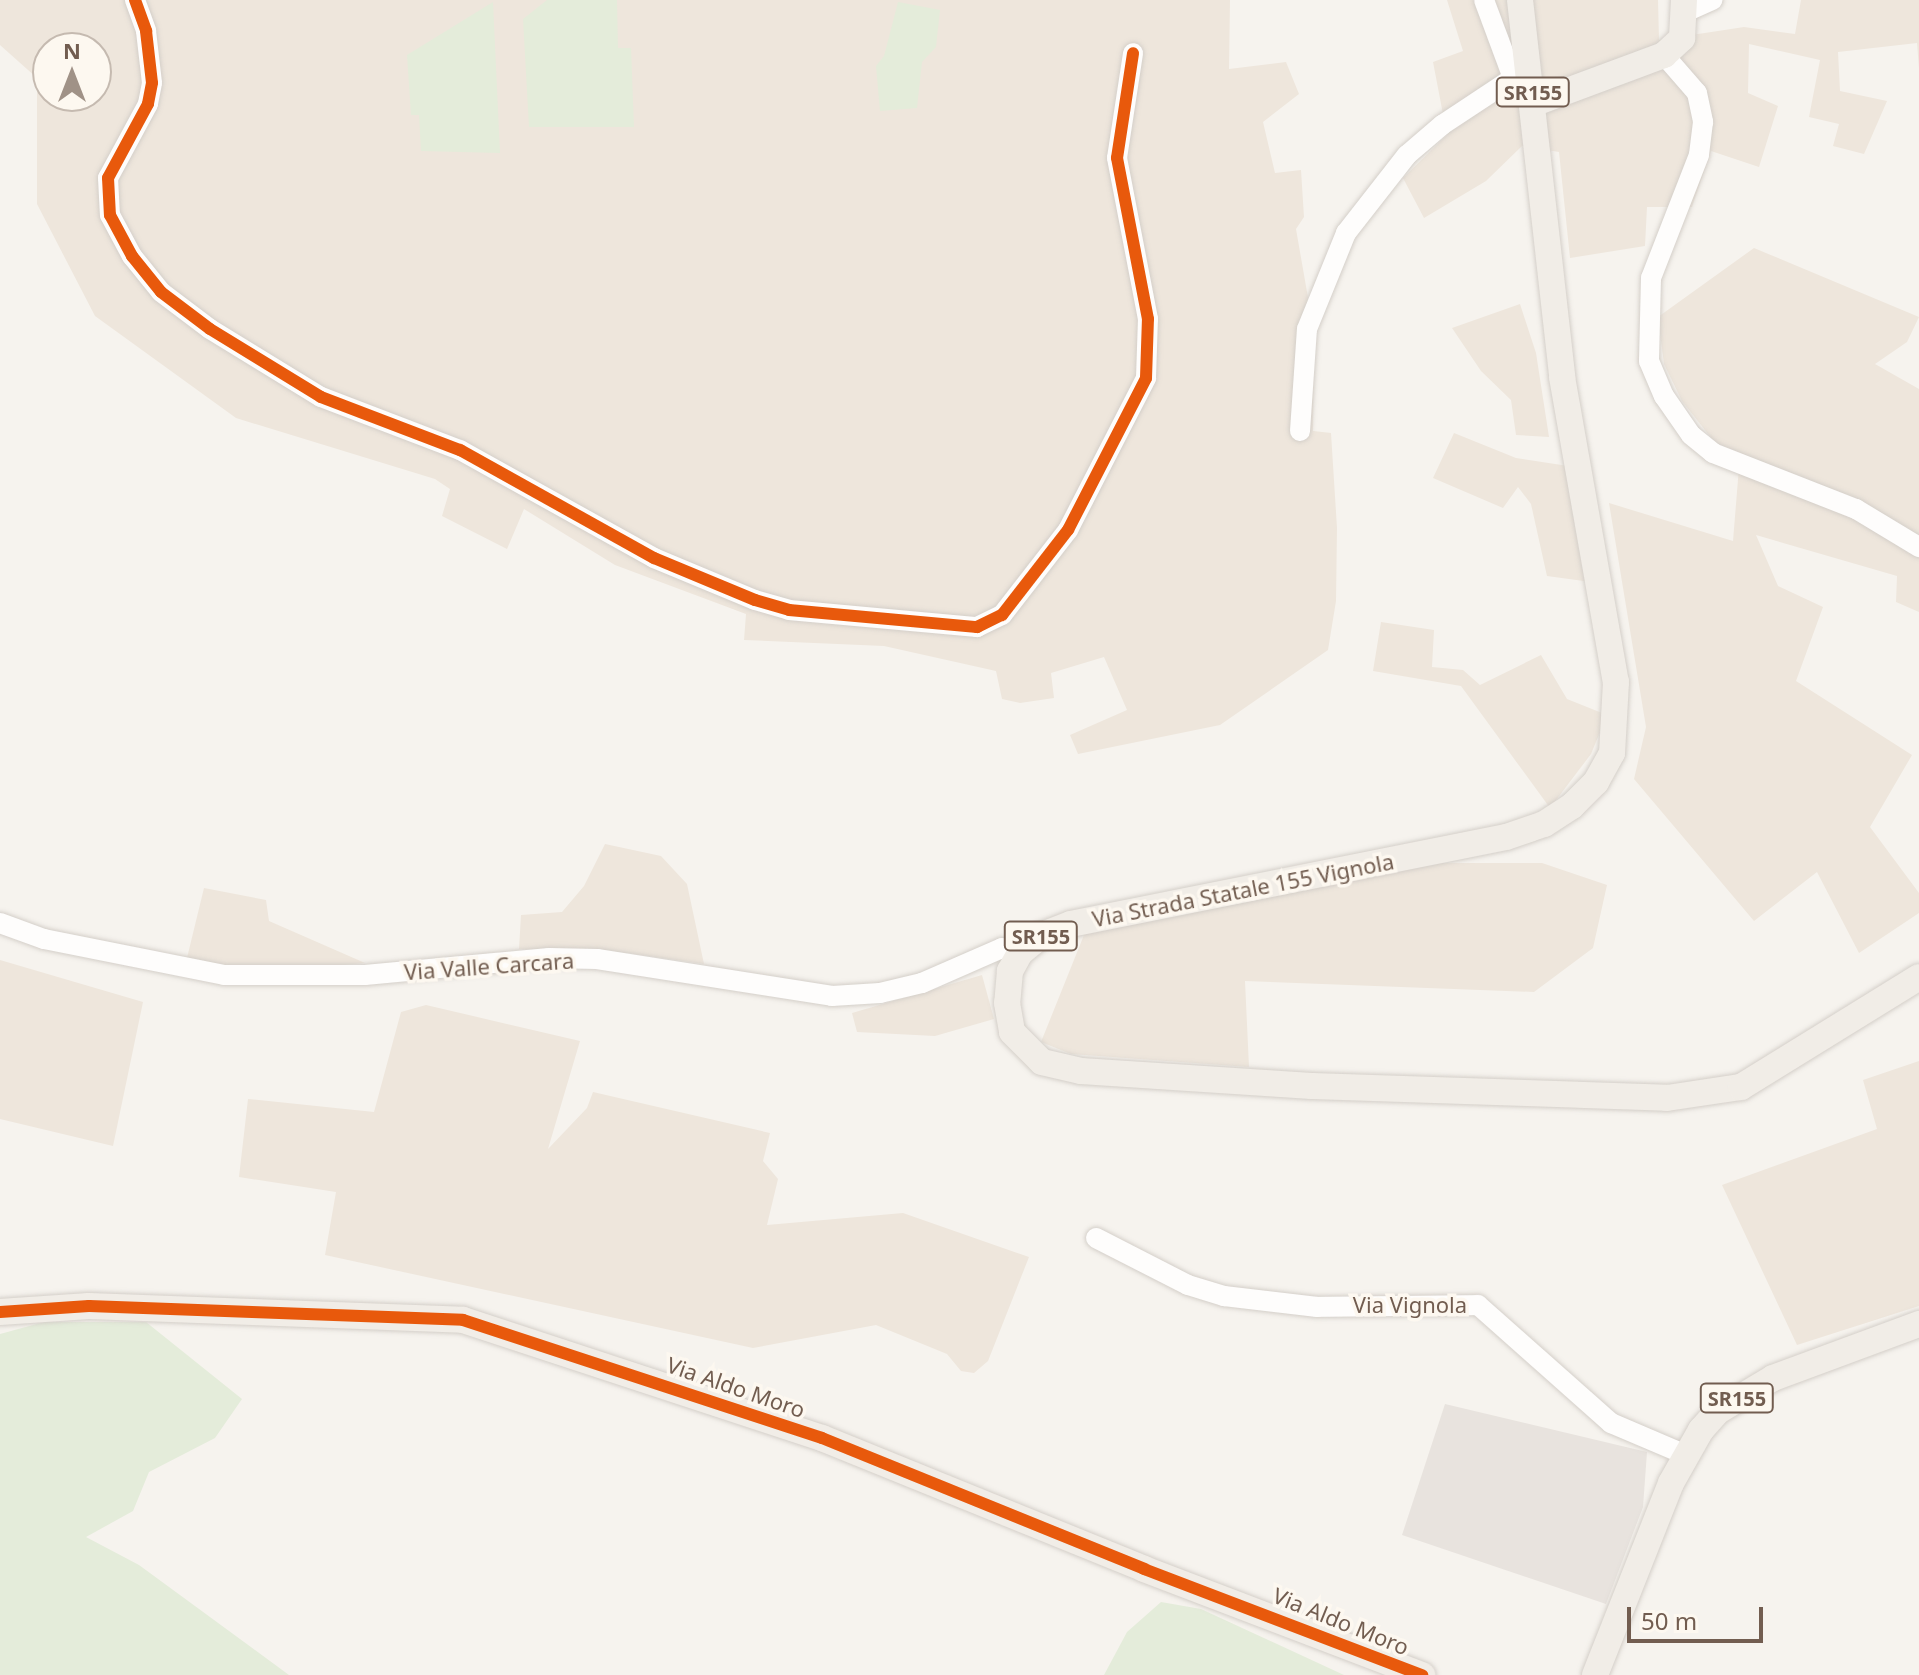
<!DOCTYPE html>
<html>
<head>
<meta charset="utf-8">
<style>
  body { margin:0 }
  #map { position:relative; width:1919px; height:1675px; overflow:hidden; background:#f6f3ee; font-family:"Noto Sans",sans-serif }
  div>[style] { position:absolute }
  .residential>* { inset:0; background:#eee6dc }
  .industrial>* { inset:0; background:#e8e3de }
  .green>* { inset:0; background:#e4ecda }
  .roads { filter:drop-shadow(0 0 2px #d4cfc9) drop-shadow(0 0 2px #d4cfc9) }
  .minor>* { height:20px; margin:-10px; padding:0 10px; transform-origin:10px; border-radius:10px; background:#fefdfc }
  .major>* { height:26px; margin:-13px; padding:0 13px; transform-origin:13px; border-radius:13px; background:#f1ede7 }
  .cycleway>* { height:12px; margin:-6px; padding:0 6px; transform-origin:6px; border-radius:6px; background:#e8590c }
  span { translate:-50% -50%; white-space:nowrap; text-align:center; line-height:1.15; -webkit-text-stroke:7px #fdf8f0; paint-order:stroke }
  .shield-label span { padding:2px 6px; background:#fdf8f0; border:2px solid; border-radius:6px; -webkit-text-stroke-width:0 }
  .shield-label { font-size:20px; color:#725d50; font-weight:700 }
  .street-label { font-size:22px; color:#725d50 }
  .north { position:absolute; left:32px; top:32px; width:80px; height:80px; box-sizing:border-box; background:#fdf8f0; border:2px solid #c5bab0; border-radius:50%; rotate:0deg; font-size:22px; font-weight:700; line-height:32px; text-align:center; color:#725d50 }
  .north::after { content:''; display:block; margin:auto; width:28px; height:36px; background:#a09287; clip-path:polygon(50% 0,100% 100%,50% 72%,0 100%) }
  .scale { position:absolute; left:1627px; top:1607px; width:136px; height:36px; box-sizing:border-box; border:4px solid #725d50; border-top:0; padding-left:10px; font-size:24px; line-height:28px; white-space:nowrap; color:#725d50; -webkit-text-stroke:6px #fdf8f0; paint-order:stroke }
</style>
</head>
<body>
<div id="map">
  <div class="residential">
    <i style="clip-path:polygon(evenodd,0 0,1230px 0,1229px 69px,1286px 62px,1299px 94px,1263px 122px,1275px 173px,1301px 170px,1304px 217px,1296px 229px,1314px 332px,1313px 431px,1331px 433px,1337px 528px,1336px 601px,1328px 650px,1220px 725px,1078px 754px,1070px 735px,1127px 710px,1104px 657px,1051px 673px,1054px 698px,1020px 703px,1002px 699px,996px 671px,884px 646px,744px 640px,746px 614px,615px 565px,524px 509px,507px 549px,442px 516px,450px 489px,435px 479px,236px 418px,95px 316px,37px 204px,37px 78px,0 45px,0 0,48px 48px,96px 48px,96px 96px,48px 96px,48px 48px)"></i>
    <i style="clip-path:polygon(1447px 0,1658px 0,1659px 40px,1744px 27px,1795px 34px,1801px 0,1919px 0,1919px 68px,1917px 43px,1838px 52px,1840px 91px,1887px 101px,1864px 154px,1833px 146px,1839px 124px,1809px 117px,1820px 60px,1749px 44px,1748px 93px,1778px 106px,1759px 167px,1711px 151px,1692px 207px,1647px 207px,1645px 246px,1570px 258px,1559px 152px,1522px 146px,1486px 181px,1424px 218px,1403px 178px,1447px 135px,1433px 62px,1463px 51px)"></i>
    <i style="clip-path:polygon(1754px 248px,1919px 317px,1907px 342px,1875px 364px,1919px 389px,1919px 612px,1896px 602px,1897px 576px,1756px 535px,1778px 586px,1823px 607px,1796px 681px,1912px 755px,1870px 827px,1919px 893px,1919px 913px,1859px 953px,1817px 872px,1754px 921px,1634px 779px,1646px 727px,1609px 503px,1733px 541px,1740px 455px,1716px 444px,1682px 401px,1664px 364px,1658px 317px)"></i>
    <i style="clip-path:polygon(1520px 304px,1536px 353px,1549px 437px,1516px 435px,1511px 400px,1481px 371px,1452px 328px)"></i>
    <i style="clip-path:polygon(1454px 433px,1516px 458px,1568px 466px,1591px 582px,1547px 576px,1531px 504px,1518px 487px,1503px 508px,1433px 478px)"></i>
    <i style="clip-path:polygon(1381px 622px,1434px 630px,1432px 667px,1463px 670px,1480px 685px,1541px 655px,1567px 699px,1607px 715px,1591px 754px,1550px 808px,1461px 686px,1373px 671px)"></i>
    <i style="clip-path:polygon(605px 844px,661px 856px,687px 884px,704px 964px,628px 953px,519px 949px,521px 915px,562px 912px,584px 886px)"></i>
    <i style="clip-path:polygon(1433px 863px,1542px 863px,1607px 885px,1593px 948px,1534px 992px,1245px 981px,1249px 1067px,1071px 1054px,1041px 1042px,1086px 930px)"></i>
    <i style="clip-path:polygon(204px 888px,266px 900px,269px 921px,365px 963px,272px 971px,186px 962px)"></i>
    <i style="clip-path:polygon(0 960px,143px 1002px,113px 1146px,0 1119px)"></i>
    <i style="clip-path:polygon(982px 975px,994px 1019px,935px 1036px,857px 1032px,852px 1013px)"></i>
    <i style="clip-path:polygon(426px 1005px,580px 1041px,548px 1149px,587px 1108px,593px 1092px,770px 1133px,763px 1161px,778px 1179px,767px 1225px,903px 1213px,1029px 1257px,988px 1361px,974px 1373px,961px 1371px,947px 1354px,876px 1325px,753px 1348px,325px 1255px,336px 1192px,239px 1177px,248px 1099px,374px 1112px,401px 1012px)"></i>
    <i style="clip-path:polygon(1919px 1061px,1919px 1306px,1797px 1345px,1722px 1185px,1877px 1129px,1863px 1080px)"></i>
  </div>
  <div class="industrial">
    <i style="clip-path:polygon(1445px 1404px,1647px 1452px,1643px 1507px,1606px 1604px,1402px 1535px)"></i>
  </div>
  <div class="green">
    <i style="clip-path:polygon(547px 0,617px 0,618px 48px,631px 48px,634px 127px,529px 127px,523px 19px)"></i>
    <i style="clip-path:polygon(493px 2px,500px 153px,421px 151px,419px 115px,411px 115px,407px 55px)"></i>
    <i style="clip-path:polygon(898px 2px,940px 10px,936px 47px,922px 62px,917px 108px,880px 111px,876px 66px,884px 56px)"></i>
    <i style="clip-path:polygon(44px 1322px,146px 1322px,242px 1399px,215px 1438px,149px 1472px,133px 1511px,86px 1537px,139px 1565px,289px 1675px,0 1675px,0 1334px)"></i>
    <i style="clip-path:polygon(1161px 1602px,1201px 1609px,1344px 1675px,1104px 1675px,1127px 1632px)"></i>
  </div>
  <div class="roads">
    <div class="minor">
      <i style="left:135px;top:0;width:33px;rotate:70deg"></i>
      <i style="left:146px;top:31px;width:52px;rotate:83.4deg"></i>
      <i style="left:152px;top:83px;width:21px;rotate:101deg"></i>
      <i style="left:148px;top:104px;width:84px;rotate:118.4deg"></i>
      <i style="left:108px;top:178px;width:37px;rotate:87deg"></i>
      <i style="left:110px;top:215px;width:47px;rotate:61.8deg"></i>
      <i style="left:132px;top:256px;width:46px;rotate:51.1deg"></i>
      <i style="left:161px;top:292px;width:61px;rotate:37.1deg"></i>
      <i style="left:210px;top:329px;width:130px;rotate:31.5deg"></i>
      <i style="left:321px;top:397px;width:149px;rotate:20.9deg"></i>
      <i style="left:460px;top:450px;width:222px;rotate:29.1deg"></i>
      <i style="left:654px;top:558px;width:109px;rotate:22.6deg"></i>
      <i style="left:755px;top:600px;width:35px;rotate:16deg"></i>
      <i style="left:789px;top:610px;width:189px;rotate:5.2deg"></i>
      <i style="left:977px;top:627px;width:28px;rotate:-26deg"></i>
      <i style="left:1002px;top:615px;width:108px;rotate:-52.2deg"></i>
      <i style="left:1068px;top:530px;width:171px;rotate:-62.8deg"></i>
      <i style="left:1146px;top:378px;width:59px;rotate:-88.1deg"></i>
      <i style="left:1148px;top:319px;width:164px;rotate:-100.9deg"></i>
      <i style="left:1117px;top:158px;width:106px;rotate:-81.3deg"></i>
      <i style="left:1484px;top:0;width:83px;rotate:69.6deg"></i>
      <i style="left:1685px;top:12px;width:30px;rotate:-24deg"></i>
      <i style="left:1664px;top:55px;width:50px;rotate:49deg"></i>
      <i style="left:1697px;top:93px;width:30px;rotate:78deg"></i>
      <i style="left:1703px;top:122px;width:33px;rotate:97deg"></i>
      <i style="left:1699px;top:155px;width:132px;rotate:111.3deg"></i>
      <i style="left:1651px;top:278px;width:83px;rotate:91.4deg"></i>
      <i style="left:1649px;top:361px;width:38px;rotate:67deg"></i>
      <i style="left:1664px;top:396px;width:47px;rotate:55.3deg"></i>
      <i style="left:1691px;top:435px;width:28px;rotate:39deg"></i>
      <i style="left:1713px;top:453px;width:154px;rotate:21.4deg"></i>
      <i style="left:1856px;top:509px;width:74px;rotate:31.1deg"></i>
      <i style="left:1300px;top:431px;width:102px;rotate:-86.1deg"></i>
      <i style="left:1307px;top:329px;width:104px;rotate:-67.9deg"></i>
      <i style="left:1346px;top:233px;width:99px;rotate:-52deg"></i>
      <i style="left:1407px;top:155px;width:46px;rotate:-40.6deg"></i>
      <i style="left:1442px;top:125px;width:85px;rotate:-33.5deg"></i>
      <i style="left:1513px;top:78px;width:18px;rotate:-9deg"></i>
      <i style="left:0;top:923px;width:47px;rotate:20deg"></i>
      <i style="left:44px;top:939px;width:184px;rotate:11.3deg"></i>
      <i style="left:224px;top:975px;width:141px"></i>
      <i style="left:365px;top:975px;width:185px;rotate:-5.3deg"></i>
      <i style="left:549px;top:958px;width:48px;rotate:1.2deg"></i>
      <i style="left:597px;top:959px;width:238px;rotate:8.9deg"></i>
      <i style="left:832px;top:996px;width:48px;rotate:-3.6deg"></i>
      <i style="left:880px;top:993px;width:43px;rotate:-13.4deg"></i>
      <i style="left:922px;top:983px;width:87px;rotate:-23.6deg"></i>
      <i style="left:1002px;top:948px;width:19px;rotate:16deg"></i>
      <i style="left:1096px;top:1238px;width:103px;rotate:27.1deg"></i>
      <i style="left:1188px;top:1285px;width:38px;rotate:17deg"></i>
      <i style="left:1224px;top:1296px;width:94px;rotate:6.7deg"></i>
      <i style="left:1317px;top:1307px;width:161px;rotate:-0.7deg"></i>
      <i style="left:1478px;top:1305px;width:178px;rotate:41.6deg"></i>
      <i style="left:1611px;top:1423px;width:82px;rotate:23.1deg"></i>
    </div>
    <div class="major">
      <i style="left:1520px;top:0;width:379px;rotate:83.6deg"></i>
      <i style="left:1562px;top:377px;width:310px;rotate:80deg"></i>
      <i style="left:1616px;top:682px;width:71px;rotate:93.2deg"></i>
      <i style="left:1612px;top:753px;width:33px;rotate:119deg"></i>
      <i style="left:1596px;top:782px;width:34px;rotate:135deg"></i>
      <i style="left:1572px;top:806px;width:33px;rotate:147deg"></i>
      <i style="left:1544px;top:824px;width:40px;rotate:161.1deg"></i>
      <i style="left:1506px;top:837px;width:444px;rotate:168.7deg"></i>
      <i style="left:1071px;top:924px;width:31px;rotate:159deg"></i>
      <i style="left:1042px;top:935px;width:28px;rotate:141deg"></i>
      <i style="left:1020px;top:953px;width:21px;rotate:119deg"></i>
      <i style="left:1010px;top:971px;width:32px;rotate:95deg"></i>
      <i style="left:1007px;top:1003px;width:29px;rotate:80deg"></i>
      <i style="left:1012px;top:1032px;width:42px;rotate:45deg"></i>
      <i style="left:1042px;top:1062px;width:40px;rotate:13deg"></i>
      <i style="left:1081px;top:1071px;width:231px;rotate:3.7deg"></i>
      <i style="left:1312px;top:1086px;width:355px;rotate:1.9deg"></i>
      <i style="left:1667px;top:1098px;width:75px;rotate:-8.5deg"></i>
      <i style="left:1741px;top:1087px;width:209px;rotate:-31.7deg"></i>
      <i style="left:1535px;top:103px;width:138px;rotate:-20.4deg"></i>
      <i style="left:1664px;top:55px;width:25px;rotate:-43deg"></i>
      <i style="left:1682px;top:38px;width:38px;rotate:-87deg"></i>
      <i style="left:0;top:1312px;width:89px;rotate:-3.9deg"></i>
      <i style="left:89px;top:1306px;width:374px;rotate:2.1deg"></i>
      <i style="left:463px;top:1320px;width:378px;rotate:18.2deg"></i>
      <i style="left:822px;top:1438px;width:348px;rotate:22.1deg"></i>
      <i style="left:1144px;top:1569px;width:298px;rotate:20.9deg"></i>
      <i style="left:1595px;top:1675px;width:206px;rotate:-68.4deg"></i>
      <i style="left:1671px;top:1483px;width:61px;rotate:-60.5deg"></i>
      <i style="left:1701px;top:1430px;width:25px;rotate:-48deg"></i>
      <i style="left:1718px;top:1411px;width:64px;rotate:-31deg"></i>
      <i style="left:1773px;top:1378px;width:156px;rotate:-20.3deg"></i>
    </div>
  </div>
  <div class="cycleway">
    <i style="left:135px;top:0;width:33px;rotate:70deg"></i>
    <i style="left:146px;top:31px;width:52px;rotate:83.4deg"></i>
    <i style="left:152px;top:83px;width:21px;rotate:101deg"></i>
    <i style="left:148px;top:104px;width:84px;rotate:118.4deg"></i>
    <i style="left:108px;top:178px;width:37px;rotate:87deg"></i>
    <i style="left:110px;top:215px;width:47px;rotate:61.8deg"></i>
    <i style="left:132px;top:256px;width:46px;rotate:51.1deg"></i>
    <i style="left:161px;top:292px;width:61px;rotate:37.1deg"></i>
    <i style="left:210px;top:329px;width:130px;rotate:31.5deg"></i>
    <i style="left:321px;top:397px;width:149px;rotate:20.9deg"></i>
    <i style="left:460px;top:450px;width:222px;rotate:29.1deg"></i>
    <i style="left:654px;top:558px;width:109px;rotate:22.6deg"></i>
    <i style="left:755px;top:600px;width:35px;rotate:16deg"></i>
    <i style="left:789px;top:610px;width:189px;rotate:5.2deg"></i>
    <i style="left:977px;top:627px;width:28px;rotate:-26deg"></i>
    <i style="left:1002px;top:615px;width:108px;rotate:-52.2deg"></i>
    <i style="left:1068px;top:530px;width:171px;rotate:-62.8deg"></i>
    <i style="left:1146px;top:378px;width:59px;rotate:-88.1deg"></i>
    <i style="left:1148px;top:319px;width:164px;rotate:-100.9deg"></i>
    <i style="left:1117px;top:158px;width:106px;rotate:-81.3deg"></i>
    <i style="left:0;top:1312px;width:89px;rotate:-3.9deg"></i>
    <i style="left:89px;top:1306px;width:374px;rotate:2.1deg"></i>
    <i style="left:463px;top:1320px;width:378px;rotate:18.2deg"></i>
    <i style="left:822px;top:1438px;width:348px;rotate:22.1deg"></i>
    <i style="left:1144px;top:1569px;width:298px;rotate:20.9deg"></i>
  </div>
  <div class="shield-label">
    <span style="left:1533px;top:92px">SR155</span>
    <span style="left:1041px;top:936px">SR155</span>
    <span style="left:1737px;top:1398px">SR155</span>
  </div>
  <div class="street-label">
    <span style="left:1243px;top:890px;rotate:-11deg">Via Strada Statale 155 Vignola</span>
    <span style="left:489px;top:966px;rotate:-4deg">Via Valle Carcara</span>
    <span style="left:1410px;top:1305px">Via Vignola</span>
    <span style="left:736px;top:1387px;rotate:19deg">Via Aldo Moro</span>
    <span style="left:1341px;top:1621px;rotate:22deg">Via Aldo Moro</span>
  </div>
  <div class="north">N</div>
  <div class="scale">50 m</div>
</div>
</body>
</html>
